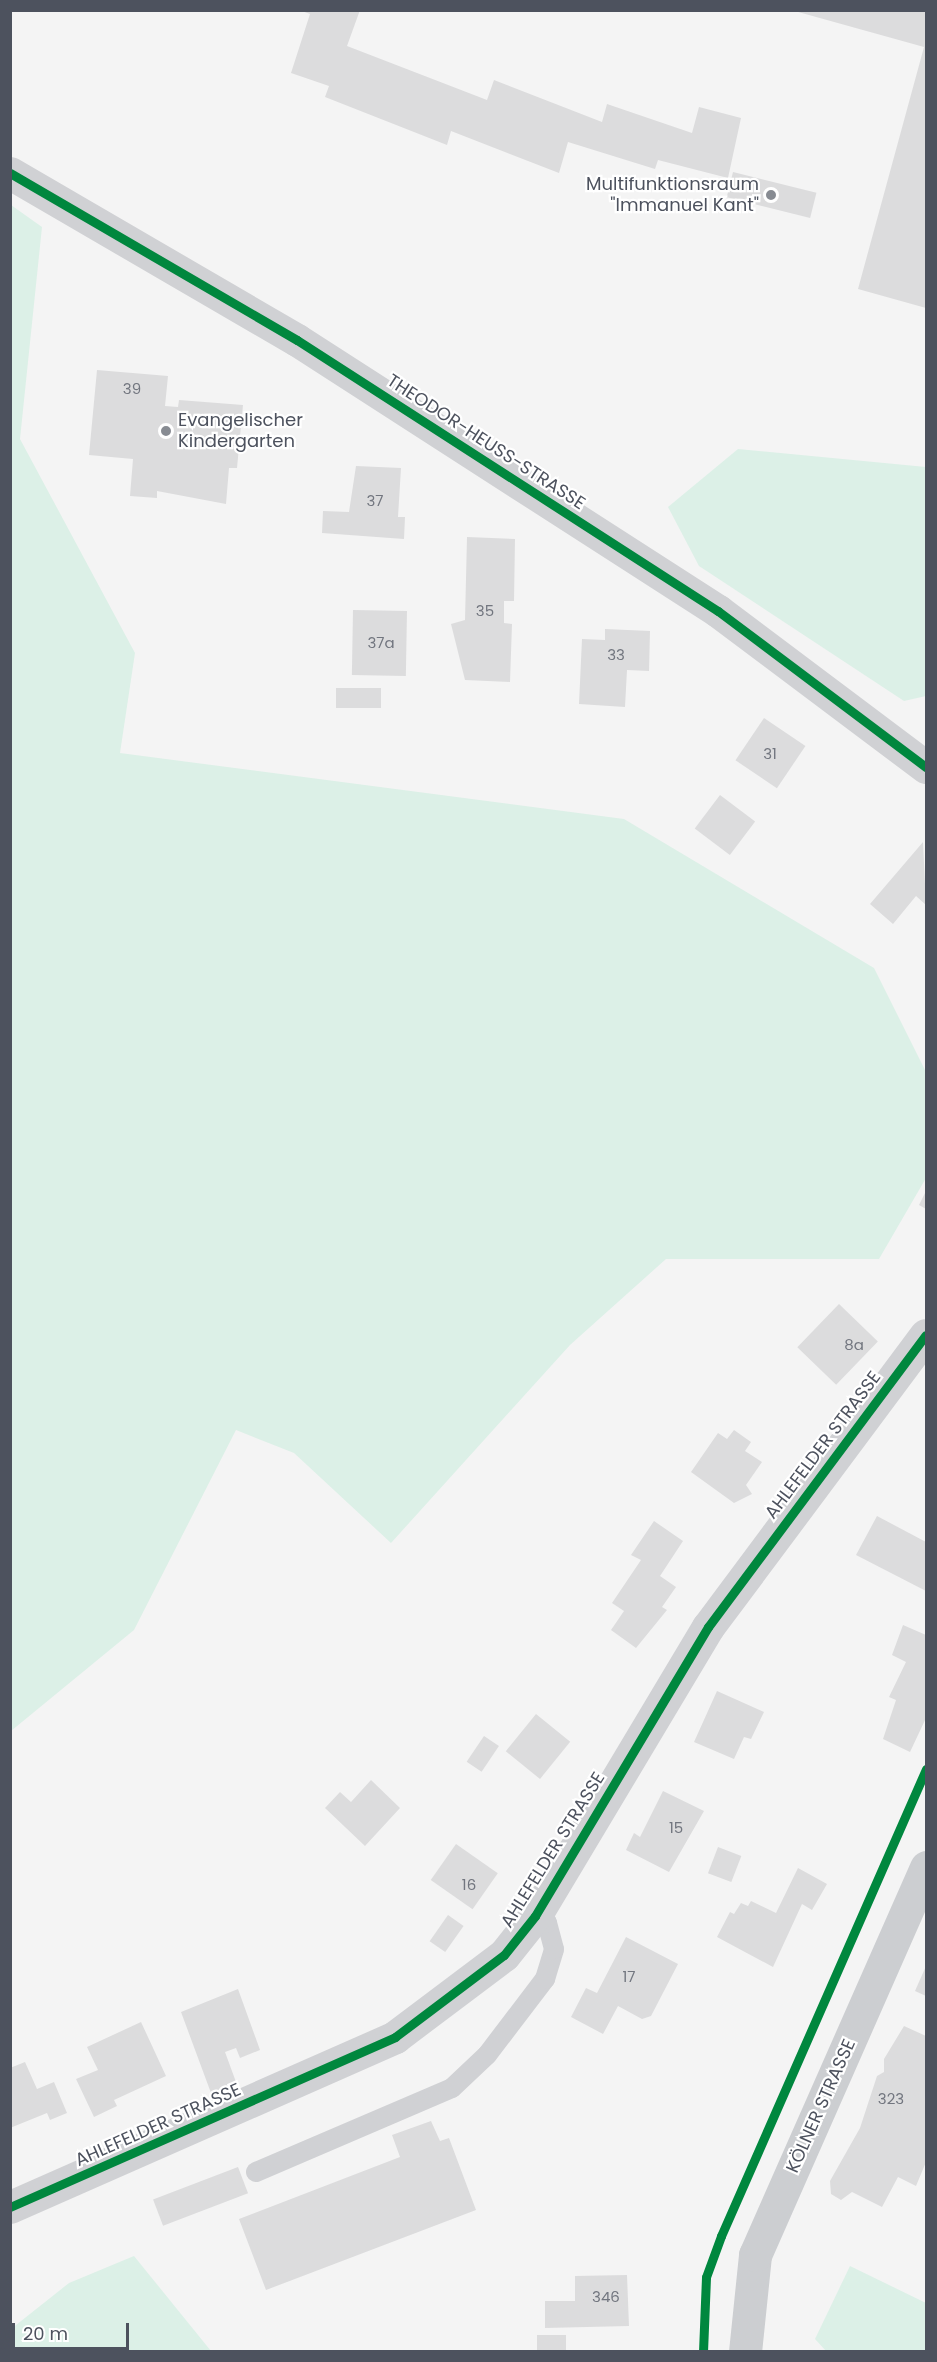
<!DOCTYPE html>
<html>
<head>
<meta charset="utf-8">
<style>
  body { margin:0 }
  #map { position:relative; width:937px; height:2362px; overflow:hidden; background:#f4f4f4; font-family:Poppins,sans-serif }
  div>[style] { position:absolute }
  .green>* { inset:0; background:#dcf0e7 }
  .building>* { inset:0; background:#dcdcdd; transform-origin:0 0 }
  .service>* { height:20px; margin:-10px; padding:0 10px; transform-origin:10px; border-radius:10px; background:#d0d1d4 }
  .minor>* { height:33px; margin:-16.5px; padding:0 16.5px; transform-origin:16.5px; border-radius:16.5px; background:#d0d1d4 }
  .primary>* { height:33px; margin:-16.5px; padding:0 16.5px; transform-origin:16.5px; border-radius:16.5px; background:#ccced1 }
  .cycleway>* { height:9px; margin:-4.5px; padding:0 4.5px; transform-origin:4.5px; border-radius:4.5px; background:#00873e }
  .dots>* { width:16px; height:16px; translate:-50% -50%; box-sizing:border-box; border:3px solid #fff; border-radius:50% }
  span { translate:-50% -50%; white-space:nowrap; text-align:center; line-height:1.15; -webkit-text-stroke:4.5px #fff; paint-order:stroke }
  .number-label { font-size:15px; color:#72767f }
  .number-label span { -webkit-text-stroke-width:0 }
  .poi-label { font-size:18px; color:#4d525e }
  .right { translate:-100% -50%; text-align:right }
  .left { translate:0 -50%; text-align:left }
  .street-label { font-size:18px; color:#4d525e }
  .frame { position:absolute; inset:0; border:12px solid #4d525e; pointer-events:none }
  .scale { position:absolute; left:12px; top:2323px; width:117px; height:27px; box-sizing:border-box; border:3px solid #4d525e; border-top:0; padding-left:8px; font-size:18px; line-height:21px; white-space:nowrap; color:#4d525e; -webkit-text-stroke:4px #fff; paint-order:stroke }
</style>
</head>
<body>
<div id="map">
  <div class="green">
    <i style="clip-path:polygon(11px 205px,42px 227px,20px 439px,135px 653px,120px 753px,624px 819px,874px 968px,926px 1072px,926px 1178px,879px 1259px,666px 1259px,570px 1345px,391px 1543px,294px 1453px,236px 1430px,134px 1630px,11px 1731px)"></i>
    <i style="clip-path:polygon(738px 449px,926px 467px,926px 696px,904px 701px,699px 566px,668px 507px)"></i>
    <i style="clip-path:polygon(134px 2256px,211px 2351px,11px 2351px,11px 2329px,69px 2283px)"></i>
    <i style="clip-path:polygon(850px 2266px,926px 2303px,926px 2351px,826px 2351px,815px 2339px)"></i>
  </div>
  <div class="building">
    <i style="clip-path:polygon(299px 10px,360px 10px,347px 46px,487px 100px,494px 80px,602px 122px,607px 104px,692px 133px,699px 107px,741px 118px,728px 178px,658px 160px,655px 169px,568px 142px,559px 173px,451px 131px,447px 145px,325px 97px,329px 86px,291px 73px,310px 14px)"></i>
    <i style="clip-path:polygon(791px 10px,926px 10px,926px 308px,858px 289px,924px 47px)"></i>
    <i style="left:733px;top:172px;width:86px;height:26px;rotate:14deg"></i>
    <i style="clip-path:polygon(97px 370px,168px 376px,165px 406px,178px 407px,179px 400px,243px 405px,237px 468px,229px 468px,226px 504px,157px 491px,157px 498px,130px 496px,133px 459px,89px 455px)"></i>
    <i style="clip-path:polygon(356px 466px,401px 468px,398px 517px,405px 517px,404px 539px,322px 533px,323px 511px,349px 512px)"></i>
    <i style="clip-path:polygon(467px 537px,515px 539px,514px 601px,504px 601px,504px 623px,512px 624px,510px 682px,465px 680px,451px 624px,465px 620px)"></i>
    <i style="left:353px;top:610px;width:54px;height:65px;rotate:1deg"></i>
    <i style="clip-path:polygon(605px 629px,650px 631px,649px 671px,627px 670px,625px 707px,579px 704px,582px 639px,605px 640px)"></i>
    <i style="left:336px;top:688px;width:45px;height:20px"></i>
    <i style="left:764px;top:718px;width:50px;height:51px;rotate:34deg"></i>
    <i style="left:720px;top:795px;width:44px;height:42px;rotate:37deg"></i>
    <i style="clip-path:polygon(923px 842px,926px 905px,916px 896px,893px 924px,870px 904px)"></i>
    <i style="clip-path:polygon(926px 1191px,926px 1209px,919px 1205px)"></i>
    <i style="left:839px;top:1304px;width:54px;height:60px;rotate:44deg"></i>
    <i style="clip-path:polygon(734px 1430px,751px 1442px,745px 1451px,762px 1462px,746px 1485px,752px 1494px,734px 1503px,691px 1472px,718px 1433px,727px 1439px)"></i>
    <i style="clip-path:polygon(877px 1516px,926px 1542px,926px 1591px,856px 1555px)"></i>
    <i style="clip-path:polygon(654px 1521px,683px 1541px,660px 1576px,676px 1587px,662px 1607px,667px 1610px,636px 1648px,611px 1630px,624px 1611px,612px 1603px,641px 1560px,631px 1555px)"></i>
    <i style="clip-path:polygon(903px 1625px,926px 1635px,926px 1718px,910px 1752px,883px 1739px,896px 1700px,889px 1697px,906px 1662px,892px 1655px)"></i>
    <i style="clip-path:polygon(717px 1691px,764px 1712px,751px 1739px,744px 1737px,734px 1759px,694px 1742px)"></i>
    <i style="left:536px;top:1714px;width:44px;height:48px;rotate:39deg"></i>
    <i style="left:484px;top:1736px;width:18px;height:31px;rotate:34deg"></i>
    <i style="clip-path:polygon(371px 1780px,400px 1808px,365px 1846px,325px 1808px,340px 1792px,351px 1802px)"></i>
    <i style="clip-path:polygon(663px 1791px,704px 1811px,669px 1872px,626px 1850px,634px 1833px,640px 1837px)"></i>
    <i style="left:456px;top:1844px;width:51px;height:44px;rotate:35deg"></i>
    <i style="left:718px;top:1847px;width:25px;height:28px;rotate:21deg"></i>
    <i style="clip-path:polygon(798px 1868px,827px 1884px,812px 1910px,802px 1904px,773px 1967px,717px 1937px,730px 1912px,734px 1914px,741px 1903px,748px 1906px,751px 1901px,776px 1913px)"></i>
    <i style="left:448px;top:1915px;width:19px;height:32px;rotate:35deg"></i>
    <i style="clip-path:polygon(626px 1937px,678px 1964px,651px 2016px,642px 2019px,618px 2006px,603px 2034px,571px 2017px,586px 1988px,597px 1993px)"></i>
    <i style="clip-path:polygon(926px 1966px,926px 1996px,915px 1991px)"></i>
    <i style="clip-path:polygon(238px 1989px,260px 2050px,240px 2058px,236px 2048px,225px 2052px,236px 2082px,211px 2093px,181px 2012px)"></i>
    <i style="clip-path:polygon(141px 2022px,166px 2076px,114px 2100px,117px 2106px,94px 2117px,76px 2079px,98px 2070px,87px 2047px)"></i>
    <i style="clip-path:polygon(904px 2026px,926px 2036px,926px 2162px,916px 2186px,898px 2177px,882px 2207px,852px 2192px,841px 2200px,831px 2194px,830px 2181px,860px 2128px,877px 2076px,884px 2072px,884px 2059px)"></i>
    <i style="clip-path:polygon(25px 2062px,37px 2089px,54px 2082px,67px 2113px,50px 2120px,47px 2113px,10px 2128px,10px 2068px)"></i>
    <i style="clip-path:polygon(431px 2121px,440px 2141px,449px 2138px,476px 2210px,266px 2290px,239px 2219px,400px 2157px,392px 2135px)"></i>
    <i style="left:238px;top:2167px;width:28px;height:91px;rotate:69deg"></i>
    <i style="clip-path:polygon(627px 2275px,629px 2326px,545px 2328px,545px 2301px,575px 2301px,575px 2276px)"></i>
    <i style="left:537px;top:2335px;width:29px;height:17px"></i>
  </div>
  <div class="service">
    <i style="left:256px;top:2172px;width:213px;rotate:-23.2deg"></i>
    <i style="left:452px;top:2088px;width:48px;rotate:-43.3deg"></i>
    <i style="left:487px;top:2055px;width:96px;rotate:-52.7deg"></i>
    <i style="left:545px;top:1979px;width:31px;rotate:-73deg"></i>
    <i style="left:554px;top:1949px;width:27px;rotate:-105deg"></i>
    <i style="left:547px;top:1923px;width:14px;rotate:-150deg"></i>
  </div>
  <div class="minor">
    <i style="left:10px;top:173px;width:332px;rotate:30.2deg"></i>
    <i style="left:297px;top:340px;width:501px;rotate:32.77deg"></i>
    <i style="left:718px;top:611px;width:260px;rotate:36.9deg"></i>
    <i style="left:10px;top:2207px;width:421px;rotate:-23.8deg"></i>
    <i style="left:395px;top:2037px;width:136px;rotate:-37deg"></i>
    <i style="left:504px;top:1955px;width:50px;rotate:-51.5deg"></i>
    <i style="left:535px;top:1916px;width:337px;rotate:-59.1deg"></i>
    <i style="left:708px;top:1627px;width:364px;rotate:-53.3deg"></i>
  </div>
  <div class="primary">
    <i style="left:745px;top:2352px;width:98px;rotate:-84.1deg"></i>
    <i style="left:755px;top:2255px;width:424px;rotate:-66.2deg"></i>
  </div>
  <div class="cycleway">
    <i style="left:10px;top:173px;width:332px;rotate:30.2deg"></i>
    <i style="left:297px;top:340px;width:501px;rotate:32.77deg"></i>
    <i style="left:718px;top:611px;width:260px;rotate:36.9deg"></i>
    <i style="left:10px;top:2207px;width:421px;rotate:-23.8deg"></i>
    <i style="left:395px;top:2037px;width:136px;rotate:-37deg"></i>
    <i style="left:504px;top:1955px;width:50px;rotate:-51.5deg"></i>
    <i style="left:535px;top:1916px;width:337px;rotate:-59.1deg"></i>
    <i style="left:708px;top:1627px;width:364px;rotate:-53.3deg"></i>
    <i style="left:703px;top:2352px;width:75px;rotate:-87.7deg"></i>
    <i style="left:706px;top:2277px;width:44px;rotate:-69.9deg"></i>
    <i style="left:721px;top:2236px;width:510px;rotate:-66.3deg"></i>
  </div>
  <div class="dots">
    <i style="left:771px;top:195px;background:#878b92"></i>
    <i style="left:166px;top:431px;background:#878b92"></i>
  </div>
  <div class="number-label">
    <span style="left:132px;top:389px">39</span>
    <span style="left:375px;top:501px">37</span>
    <span style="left:485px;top:611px">35</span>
    <span style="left:381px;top:643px">37a</span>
    <span style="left:616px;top:655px">33</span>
    <span style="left:770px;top:754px">31</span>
    <span style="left:854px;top:1345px">8a</span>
    <span style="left:676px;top:1828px">15</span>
    <span style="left:469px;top:1885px">16</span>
    <span style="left:629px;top:1977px">17</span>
    <span style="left:891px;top:2099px">323</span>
    <span style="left:606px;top:2297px">346</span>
  </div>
  <div class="poi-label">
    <span class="right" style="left:759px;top:195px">Multifunktionsraum<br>"Immanuel Kant"</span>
    <span class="left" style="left:178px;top:431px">Evangelischer<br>Kindergarten</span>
  </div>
  <div class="street-label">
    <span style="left:486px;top:442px;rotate:33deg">THEODOR-HEUSS-STRASSE</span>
    <span style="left:823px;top:1445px;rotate:-53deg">AHLEFELDER STRASSE</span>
    <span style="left:553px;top:1850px;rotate:-58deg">AHLEFELDER STRASSE</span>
    <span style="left:821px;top:2106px;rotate:-66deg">KÖLNER STRASSE</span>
    <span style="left:158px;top:2125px;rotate:-24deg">AHLEFELDER STRASSE</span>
  </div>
  <div class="frame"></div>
  <div class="scale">20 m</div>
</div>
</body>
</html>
